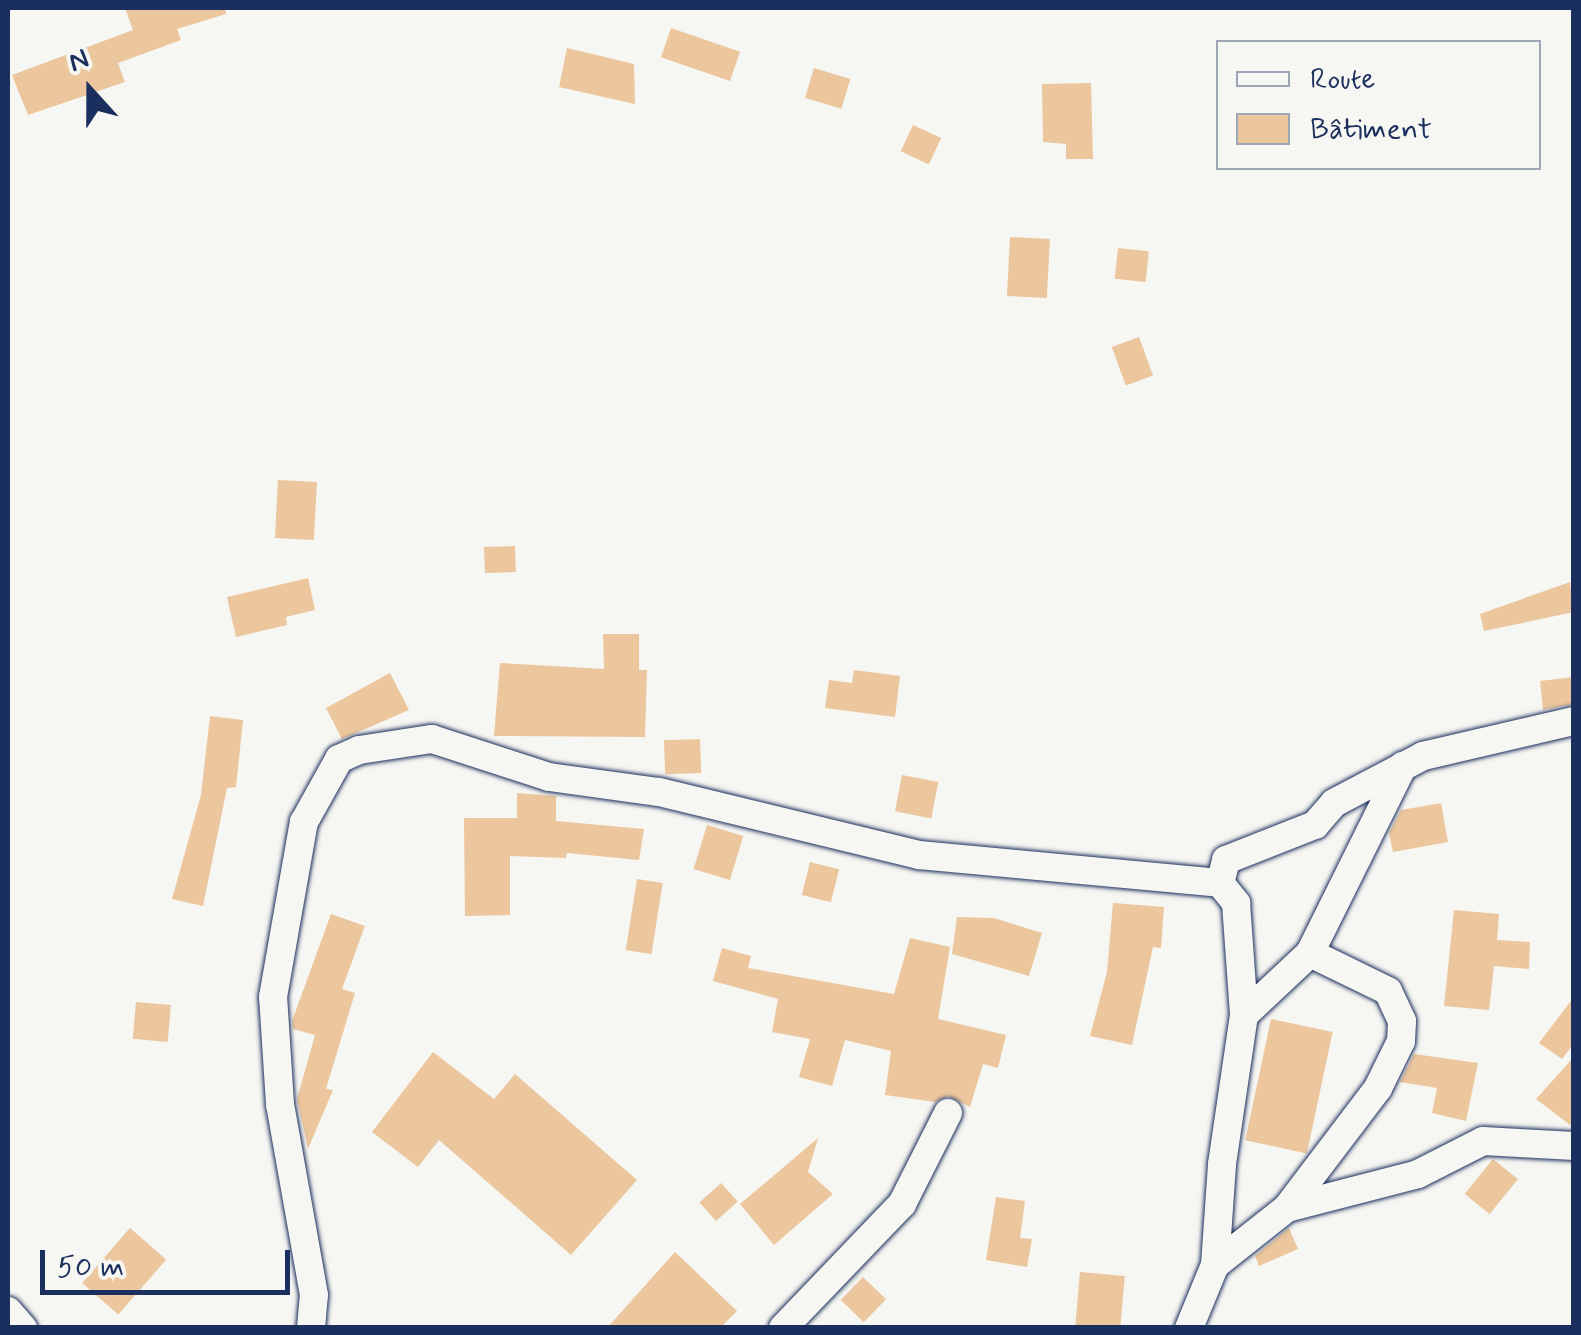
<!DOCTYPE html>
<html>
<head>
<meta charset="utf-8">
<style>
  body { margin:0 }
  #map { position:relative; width:1581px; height:1335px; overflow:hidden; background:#f6f6f2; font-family:Mynerve,sans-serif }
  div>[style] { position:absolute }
  .building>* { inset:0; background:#ecc69d; transform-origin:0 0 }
  .roads { filter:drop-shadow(0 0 2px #1b2f5e) drop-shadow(0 0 2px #1b2f5e) }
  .minor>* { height:28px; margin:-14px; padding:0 14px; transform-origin:14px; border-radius:14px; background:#f6f6f2 }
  span { translate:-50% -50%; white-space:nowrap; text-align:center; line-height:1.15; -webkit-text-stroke:8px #f6f6f2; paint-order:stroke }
  .frame { position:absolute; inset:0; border:10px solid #1b2f5e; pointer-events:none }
  .legend { position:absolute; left:1216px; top:40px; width:325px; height:130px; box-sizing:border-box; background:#f6f6f2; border:2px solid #9ea6b7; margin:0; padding:12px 18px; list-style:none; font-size:30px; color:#1b2f5e }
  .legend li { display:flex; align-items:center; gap:20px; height:50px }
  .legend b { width:50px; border:2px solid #9ea6b7 }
  .north { position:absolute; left:40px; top:40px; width:100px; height:100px; -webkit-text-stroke:8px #f6f6f2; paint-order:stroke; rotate:339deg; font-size:28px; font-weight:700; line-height:40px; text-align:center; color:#1b2f5e }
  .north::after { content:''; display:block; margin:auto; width:35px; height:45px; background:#1b2f5e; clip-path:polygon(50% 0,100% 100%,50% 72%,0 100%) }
  .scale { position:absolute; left:40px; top:1250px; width:250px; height:45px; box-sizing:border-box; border:5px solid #1b2f5e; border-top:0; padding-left:12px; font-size:30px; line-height:35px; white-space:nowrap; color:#1b2f5e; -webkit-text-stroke:8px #f6f6f2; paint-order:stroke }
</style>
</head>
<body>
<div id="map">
  <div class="building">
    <i style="clip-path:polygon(125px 8px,225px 8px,226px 14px,177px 29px,181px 40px,118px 63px,125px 82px,28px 115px,12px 75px,133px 30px)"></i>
    <i style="left:671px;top:28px;width:73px;height:31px;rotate:19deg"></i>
    <i style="clip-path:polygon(567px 48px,634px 64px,635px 104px,559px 87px)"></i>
    <i style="left:814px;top:68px;width:38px;height:31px;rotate:17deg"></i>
    <i style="clip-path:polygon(1091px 83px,1093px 159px,1066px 159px,1066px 144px,1043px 142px,1042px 84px)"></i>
    <i style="left:913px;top:125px;width:31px;height:29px;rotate:25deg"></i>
    <i style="left:1010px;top:237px;width:40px;height:59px;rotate:3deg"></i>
    <i style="left:1118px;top:248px;width:31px;height:31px;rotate:6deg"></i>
    <i style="left:1139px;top:337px;width:41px;height:29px;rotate:70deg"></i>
    <i style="left:278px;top:480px;width:39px;height:58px;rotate:3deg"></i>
    <i style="left:515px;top:546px;width:26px;height:31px;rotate:88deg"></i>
    <i style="clip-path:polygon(308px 578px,315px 610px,286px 617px,287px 625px,236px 637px,227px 597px)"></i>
    <i style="clip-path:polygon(1570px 582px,1574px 612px,1484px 631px,1480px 614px)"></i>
    <i style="clip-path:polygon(603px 634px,639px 634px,639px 670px,647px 670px,645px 737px,494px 736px,500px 663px,604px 669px)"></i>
    <i style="clip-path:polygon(854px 670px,900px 676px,895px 717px,825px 708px,829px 680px,852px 683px)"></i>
    <i style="clip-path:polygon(390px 673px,409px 710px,342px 739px,326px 708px)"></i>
    <i style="clip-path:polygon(1574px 677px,1574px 704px,1543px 710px,1540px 681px)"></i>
    <i style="clip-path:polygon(210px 716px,243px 720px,236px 787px,227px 788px,203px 906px,172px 899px,201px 795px)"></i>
    <i style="left:700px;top:739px;width:34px;height:36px;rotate:88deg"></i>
    <i style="left:902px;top:775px;width:37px;height:37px;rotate:11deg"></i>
    <i style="clip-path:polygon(517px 793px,556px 796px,556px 821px,644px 829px,639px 860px,567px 853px,566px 858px,510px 856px,510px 915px,465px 916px,464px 818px,517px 818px)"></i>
    <i style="clip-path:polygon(1441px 803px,1448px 842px,1393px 852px,1389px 833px,1401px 810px)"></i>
    <i style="left:707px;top:825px;width:38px;height:46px;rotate:17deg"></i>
    <i style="left:810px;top:862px;width:30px;height:34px;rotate:14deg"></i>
    <i style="left:637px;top:879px;width:26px;height:72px;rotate:9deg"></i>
    <i style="clip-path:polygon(1113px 903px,1164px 907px,1161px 948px,1153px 947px,1132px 1045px,1090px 1036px,1107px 972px)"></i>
    <i style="clip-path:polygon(1454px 910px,1499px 914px,1497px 940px,1530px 942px,1529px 969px,1494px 966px,1489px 1010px,1444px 1006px)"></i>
    <i style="clip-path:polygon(331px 914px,365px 926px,342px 989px,355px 993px,326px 1089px,333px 1090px,308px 1149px,297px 1099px,315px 1035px,293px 1029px,292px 1021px)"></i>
    <i style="clip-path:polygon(957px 917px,994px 918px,1042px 933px,1029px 976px,952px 954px)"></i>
    <i style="clip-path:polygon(910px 938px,950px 947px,938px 1019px,1006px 1035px,998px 1068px,983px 1064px,970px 1107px,948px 1096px,935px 1102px,885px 1095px,891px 1051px,845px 1040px,832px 1086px,799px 1077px,810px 1039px,772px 1032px,778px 999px,713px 981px,722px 948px,751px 956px,748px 968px,894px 994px)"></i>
    <i style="clip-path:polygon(1574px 997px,1574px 1043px,1562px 1059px,1539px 1043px)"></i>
    <i style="left:136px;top:1002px;width:35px;height:37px;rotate:5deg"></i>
    <i style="left:1271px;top:1019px;width:63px;height:124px;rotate:12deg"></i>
    <i style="clip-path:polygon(433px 1052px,494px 1099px,515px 1074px,637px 1180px,571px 1255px,439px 1140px,418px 1167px,372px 1132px)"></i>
    <i style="clip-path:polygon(1414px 1054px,1478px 1063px,1466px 1121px,1432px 1113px,1437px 1088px,1400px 1082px)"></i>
    <i style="clip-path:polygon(1574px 1057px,1574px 1128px,1536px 1099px)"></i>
    <i style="clip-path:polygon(818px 1138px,808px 1172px,833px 1194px,774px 1245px,740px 1204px)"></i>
    <i style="left:1493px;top:1159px;width:32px;height:45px;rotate:39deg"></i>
    <i style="left:721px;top:1183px;width:25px;height:29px;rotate:48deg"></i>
    <i style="clip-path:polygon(996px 1197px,1025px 1201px,1020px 1238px,1032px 1239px,1027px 1267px,986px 1260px)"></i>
    <i style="left:130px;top:1228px;width:48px;height:73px;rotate:41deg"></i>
    <i style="clip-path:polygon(1289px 1228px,1298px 1249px,1259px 1266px,1255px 1256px)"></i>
    <i style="clip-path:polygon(675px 1252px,737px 1311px,720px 1328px,607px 1328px)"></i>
    <i style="left:1080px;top:1272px;width:45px;height:56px;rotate:5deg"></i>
    <i style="left:863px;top:1277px;width:32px;height:32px;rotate:44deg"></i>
  </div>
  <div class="roads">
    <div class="minor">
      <i style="left:1220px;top:883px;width:24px;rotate:-75deg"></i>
      <i style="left:1226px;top:860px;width:96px;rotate:-21.5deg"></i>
      <i style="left:1315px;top:825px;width:29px;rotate:-49deg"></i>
      <i style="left:1334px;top:803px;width:101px;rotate:-27.8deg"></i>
      <i style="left:1423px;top:756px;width:155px;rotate:-13.1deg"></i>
      <i style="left:1287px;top:1208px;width:135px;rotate:-14.5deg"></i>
      <i style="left:1418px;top:1174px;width:73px;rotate:-26.9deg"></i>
      <i style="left:1483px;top:1141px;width:91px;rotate:3.1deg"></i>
      <i style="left:1215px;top:1265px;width:92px;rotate:-38.4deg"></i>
      <i style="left:1287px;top:1208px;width:151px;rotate:-52.8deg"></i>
      <i style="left:1378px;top:1088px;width:52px;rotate:-63.9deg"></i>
      <i style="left:1401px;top:1041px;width:20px;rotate:-87deg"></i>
      <i style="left:1402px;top:1021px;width:33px;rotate:-115deg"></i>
      <i style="left:1388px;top:991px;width:87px;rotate:-154deg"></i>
      <i style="left:8px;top:1311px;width:23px;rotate:49deg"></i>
      <i style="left:311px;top:1328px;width:33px;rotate:-85deg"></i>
      <i style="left:314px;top:1295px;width:194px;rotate:-100.1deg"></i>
      <i style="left:280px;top:1104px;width:107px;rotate:-93.7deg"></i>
      <i style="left:273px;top:997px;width:178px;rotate:-80deg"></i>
      <i style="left:304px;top:822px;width:72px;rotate:-60.9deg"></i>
      <i style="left:339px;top:759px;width:22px;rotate:-24deg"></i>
      <i style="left:359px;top:750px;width:74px;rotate:-8.6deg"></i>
      <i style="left:432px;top:739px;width:123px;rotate:18deg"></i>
      <i style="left:549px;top:777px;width:111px;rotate:7.8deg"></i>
      <i style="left:659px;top:792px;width:268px;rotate:13.6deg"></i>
      <i style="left:919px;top:855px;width:302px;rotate:5.3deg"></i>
      <i style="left:1220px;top:883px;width:26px;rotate:51deg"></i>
      <i style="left:1236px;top:903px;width:112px;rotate:85.9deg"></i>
      <i style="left:783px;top:1328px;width:172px;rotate:-46.2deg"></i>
      <i style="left:902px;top:1204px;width:102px;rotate:-63.2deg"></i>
      <i style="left:1189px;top:1328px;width:68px;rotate:-67.6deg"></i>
      <i style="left:1215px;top:1265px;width:101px;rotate:-86deg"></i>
      <i style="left:1222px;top:1164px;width:151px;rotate:-81.6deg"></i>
      <i style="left:1244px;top:1015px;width:91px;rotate:-43.2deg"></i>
      <i style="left:1310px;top:953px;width:209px;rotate:-63.6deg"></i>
    </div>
  </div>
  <div class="frame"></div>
  <ul class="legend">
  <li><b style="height:12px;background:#f6f6f2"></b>Route</li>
  <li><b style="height:28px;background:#ecc69d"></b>Bâtiment</li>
  </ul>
  <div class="north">N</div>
  <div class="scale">50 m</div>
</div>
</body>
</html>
